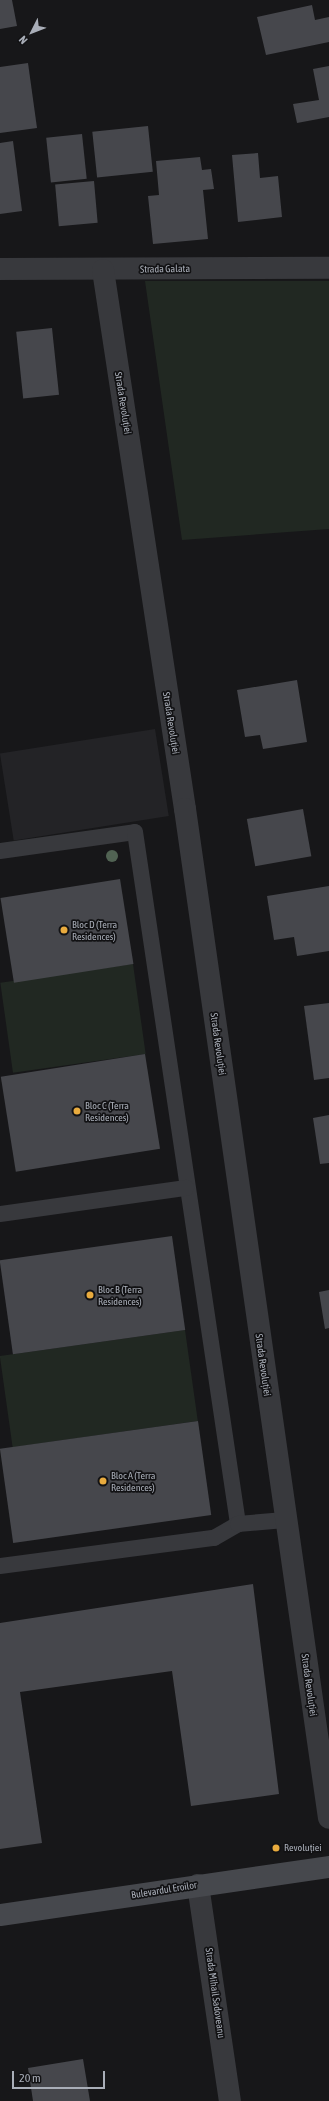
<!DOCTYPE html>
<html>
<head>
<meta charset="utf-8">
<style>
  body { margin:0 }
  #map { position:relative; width:329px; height:2101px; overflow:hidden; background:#171719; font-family:"Asap Condensed",sans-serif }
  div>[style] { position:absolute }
  .built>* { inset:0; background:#232326; transform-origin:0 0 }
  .green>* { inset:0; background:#212822; transform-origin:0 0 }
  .building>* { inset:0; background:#46474c; transform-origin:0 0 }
  .lane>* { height:16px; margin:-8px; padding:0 8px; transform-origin:8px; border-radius:8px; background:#38393d }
  .street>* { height:22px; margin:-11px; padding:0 11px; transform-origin:11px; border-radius:11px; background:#38393d }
  .secondary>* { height:22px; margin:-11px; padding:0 11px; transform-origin:11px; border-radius:11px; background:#46484d }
  .trees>* { width:12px; height:12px; margin:-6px; border-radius:50%; background:#516353 }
  .dots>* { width:11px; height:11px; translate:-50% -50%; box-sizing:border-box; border:2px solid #121214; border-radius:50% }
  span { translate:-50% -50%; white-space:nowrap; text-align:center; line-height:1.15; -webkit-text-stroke:3.5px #121214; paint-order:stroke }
  .street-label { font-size:10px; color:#a9aeb8 }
  .poi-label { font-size:10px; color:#a9aeb8 }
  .left { translate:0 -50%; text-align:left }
  .north { position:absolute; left:12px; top:12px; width:40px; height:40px; -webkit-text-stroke:3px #121214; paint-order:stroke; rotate:228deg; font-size:11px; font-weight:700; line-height:16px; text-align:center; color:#a9aeb8 }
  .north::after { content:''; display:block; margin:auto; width:14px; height:18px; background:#a9aeb8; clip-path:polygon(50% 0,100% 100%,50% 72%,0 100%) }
  .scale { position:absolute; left:12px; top:2071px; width:93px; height:18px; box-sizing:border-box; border:2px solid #a9aeb8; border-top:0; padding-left:5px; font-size:12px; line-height:14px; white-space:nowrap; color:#a9aeb8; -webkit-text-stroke:3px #121214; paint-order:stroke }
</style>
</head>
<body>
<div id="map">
  <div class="built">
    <i style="left:155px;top:729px;width:88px;height:157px;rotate:81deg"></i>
  </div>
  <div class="green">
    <i style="clip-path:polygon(145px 281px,329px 281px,329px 529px,182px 540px)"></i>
    <i style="left:133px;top:964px;width:91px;height:134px;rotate:82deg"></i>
    <i style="left:185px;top:1330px;width:92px;height:187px;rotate:82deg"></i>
  </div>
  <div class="building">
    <i style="clip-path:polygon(0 0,12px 0,17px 26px,0 29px)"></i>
    <i style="clip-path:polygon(312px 5px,315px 20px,329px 17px,329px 42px,266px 55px,257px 17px)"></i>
    <i style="clip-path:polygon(28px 63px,37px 128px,0 133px,0 67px)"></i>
    <i style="clip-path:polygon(329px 66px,329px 117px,297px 123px,293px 104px,319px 100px,313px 69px)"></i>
    <i style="left:148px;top:126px;width:46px;height:56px;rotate:84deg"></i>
    <i style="left:82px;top:134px;width:45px;height:36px;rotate:84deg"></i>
    <i style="clip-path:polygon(13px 141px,22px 211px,0 214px,0 143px)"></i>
    <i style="clip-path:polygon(258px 153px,260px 178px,278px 176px,282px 217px,238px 222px,232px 155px)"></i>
    <i style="clip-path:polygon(200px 157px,202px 170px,211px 169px,214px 189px,203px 190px,208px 239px,153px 244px,148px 196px,159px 195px,156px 161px)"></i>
    <i style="left:94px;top:181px;width:42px;height:39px;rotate:85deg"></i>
    <i style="left:52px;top:328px;width:67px;height:36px;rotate:84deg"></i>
    <i style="clip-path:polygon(297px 680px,307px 742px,263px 749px,260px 735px,245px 737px,237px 690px)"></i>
    <i style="left:303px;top:809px;width:48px;height:57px;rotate:80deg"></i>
    <i style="left:120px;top:879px;width:86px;height:121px;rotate:81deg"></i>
    <i style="clip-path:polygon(329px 886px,329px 951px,297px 956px,294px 937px,274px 940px,267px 896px)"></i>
    <i style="clip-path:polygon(329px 1003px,329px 1078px,314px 1080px,304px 1006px)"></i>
    <i style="left:145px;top:1054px;width:96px;height:146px;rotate:81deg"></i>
    <i style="clip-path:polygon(329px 1115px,329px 1163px,320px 1164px,313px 1118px)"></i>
    <i style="left:172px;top:1236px;width:95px;height:174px;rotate:82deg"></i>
    <i style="clip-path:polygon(329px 1290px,329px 1328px,325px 1329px,319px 1292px)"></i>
    <i style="left:198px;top:1421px;width:95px;height:200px;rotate:82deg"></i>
    <i style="clip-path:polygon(253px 1584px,279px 1794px,191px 1806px,172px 1671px,20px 1692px,42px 1843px,0 1849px,0 1623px)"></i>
    <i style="clip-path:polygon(83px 2059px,90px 2101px,33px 2101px,28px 2068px)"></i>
  </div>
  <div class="lane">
    <i style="left:0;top:851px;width:136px;rotate:-8deg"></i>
    <i style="left:135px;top:832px;width:700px;rotate:81.53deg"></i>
    <i style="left:0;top:1214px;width:188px;rotate:-8deg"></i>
    <i style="left:0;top:1566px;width:216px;rotate:-7.5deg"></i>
    <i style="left:214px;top:1538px;width:28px;rotate:-30deg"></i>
    <i style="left:238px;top:1524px;width:47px;rotate:-4.9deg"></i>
  </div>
  <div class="street">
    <i style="left:0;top:269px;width:329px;rotate:-0.2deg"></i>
    <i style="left:103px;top:270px;width:545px;rotate:81.35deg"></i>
    <i style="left:185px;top:809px;width:1019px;rotate:81.88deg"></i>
    <i style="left:198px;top:1885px;width:218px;rotate:81.6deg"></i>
  </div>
  <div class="secondary">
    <i style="left:0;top:1915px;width:332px;rotate:-8.3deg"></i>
  </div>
  <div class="trees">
    <i style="left:112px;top:856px"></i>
  </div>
  <div class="dots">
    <i style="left:64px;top:930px;background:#e9ab3e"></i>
    <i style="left:77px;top:1111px;background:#e9ab3e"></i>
    <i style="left:90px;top:1295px;background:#e9ab3e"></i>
    <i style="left:103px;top:1481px;background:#e9ab3e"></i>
    <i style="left:276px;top:1848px;background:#e9ab3e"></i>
  </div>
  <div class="street-label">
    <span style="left:165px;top:269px;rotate:-1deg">Strada Galata</span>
    <span style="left:123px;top:403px;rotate:81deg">Strada Revoluției</span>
    <span style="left:171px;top:723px;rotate:81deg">Strada Revoluției</span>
    <span style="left:218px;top:1044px;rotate:82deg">Strada Revoluției</span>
    <span style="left:263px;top:1365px;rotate:82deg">Strada Revoluției</span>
    <span style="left:309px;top:1685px;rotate:82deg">Strada Revoluției</span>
    <span style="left:164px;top:1890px;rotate:-9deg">Bulevardul Eroilor</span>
    <span style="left:215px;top:1993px;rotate:82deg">Strada Mihail Sadoveanu</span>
  </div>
  <div class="poi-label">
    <span class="left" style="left:72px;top:930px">Bloc D (Terra<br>Residences)</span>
    <span class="left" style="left:85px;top:1111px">Bloc C (Terra<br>Residences)</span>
    <span class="left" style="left:98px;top:1295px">Bloc B (Terra<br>Residences)</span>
    <span class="left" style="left:111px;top:1481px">Bloc A (Terra<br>Residences)</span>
    <span class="left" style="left:284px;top:1848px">Revoluției</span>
  </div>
  <div class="north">N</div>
  <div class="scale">20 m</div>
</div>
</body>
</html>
